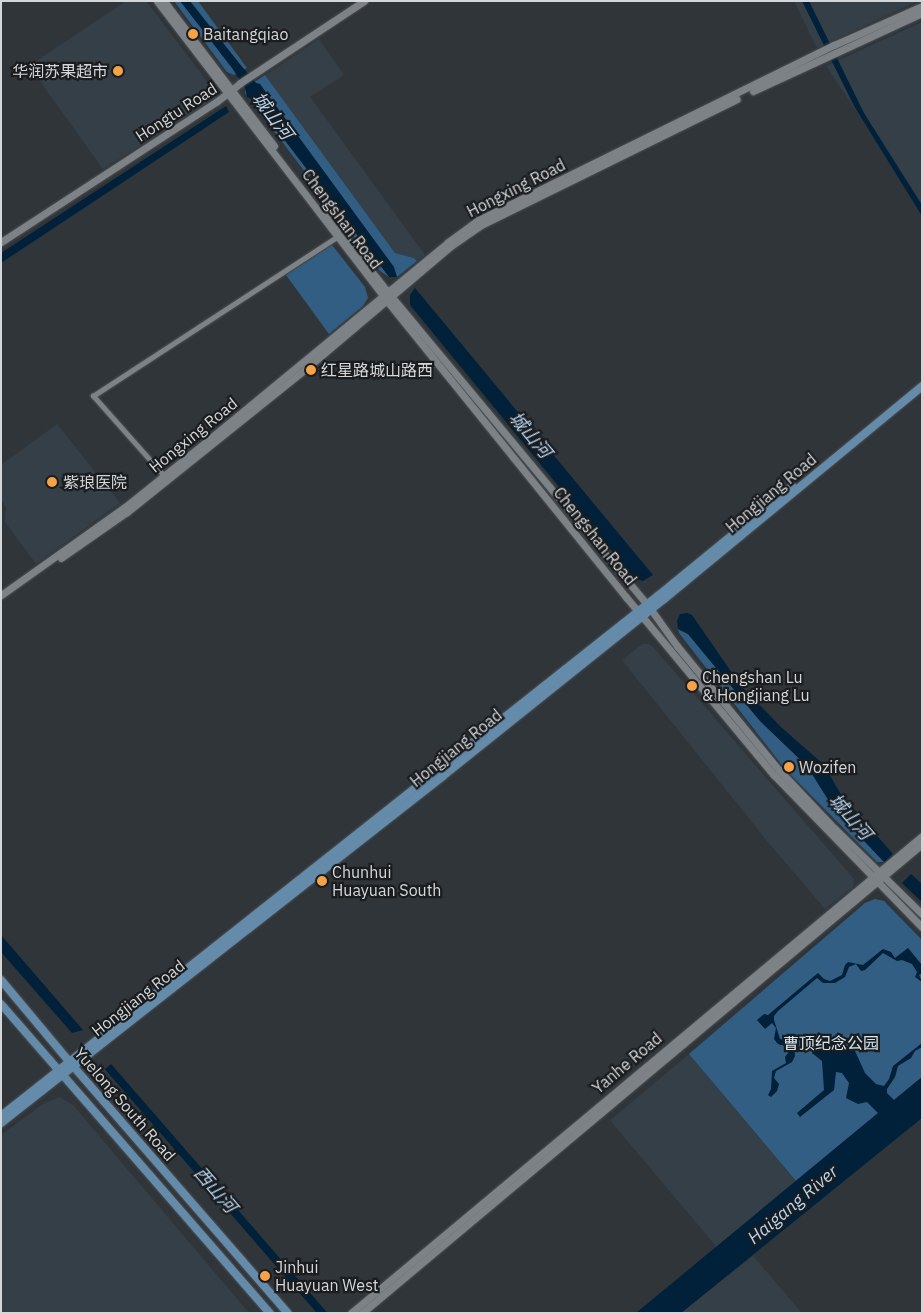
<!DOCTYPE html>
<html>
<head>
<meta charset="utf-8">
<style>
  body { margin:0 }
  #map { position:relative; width:923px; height:1314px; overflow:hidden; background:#303539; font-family:"IBM Plex Sans","Noto Sans SC",sans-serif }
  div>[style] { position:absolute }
  .built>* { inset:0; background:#353f47; transform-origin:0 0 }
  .green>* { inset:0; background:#315e82 }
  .water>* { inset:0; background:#002139; transform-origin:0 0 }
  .roads { filter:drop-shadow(0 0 1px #4d5054) drop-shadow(0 0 1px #4d5054) }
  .street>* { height:4.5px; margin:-2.25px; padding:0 2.25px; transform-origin:2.25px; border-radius:2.25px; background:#7c8286 }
  .secondary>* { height:7px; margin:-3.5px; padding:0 3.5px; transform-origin:3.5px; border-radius:3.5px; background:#7c8286 }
  .primary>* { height:8px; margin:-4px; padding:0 4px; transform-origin:4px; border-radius:4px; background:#648baa }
  .dots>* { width:14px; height:14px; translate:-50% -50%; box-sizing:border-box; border:2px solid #1a1c1e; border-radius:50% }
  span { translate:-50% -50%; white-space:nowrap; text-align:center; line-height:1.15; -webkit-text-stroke:4.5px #1a1c1e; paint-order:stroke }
  .poi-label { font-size:16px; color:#d4d7da }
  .left { translate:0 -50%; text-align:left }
  .right { translate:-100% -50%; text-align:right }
  .street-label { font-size:16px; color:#d4d7da }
  .park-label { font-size:16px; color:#d4e5f3 }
  .water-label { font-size:18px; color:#b5d5f1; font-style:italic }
  .frame { position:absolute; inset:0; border:2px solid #d4d7da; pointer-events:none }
</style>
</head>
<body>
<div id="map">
  <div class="built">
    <i style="clip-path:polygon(126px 1px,146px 1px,216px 93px,216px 97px,103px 169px,29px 66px)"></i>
    <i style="clip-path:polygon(794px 1px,918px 1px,817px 48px)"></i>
    <i style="clip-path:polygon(922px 22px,922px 209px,826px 66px)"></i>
    <i style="clip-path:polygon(319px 39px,344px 75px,310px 97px,425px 255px,417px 261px,414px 258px,395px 253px,265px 75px)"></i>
    <i style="clip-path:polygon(57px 424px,120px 503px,36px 564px,5px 522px,6px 507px,1px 499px,1px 465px)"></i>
    <i style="clip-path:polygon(642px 644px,649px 644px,654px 648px,854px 879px,853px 887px,825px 909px,767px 841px,622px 660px)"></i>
    <i style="left:689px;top:1054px;width:166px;height:103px;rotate:50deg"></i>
    <i style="clip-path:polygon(60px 1097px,73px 1105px,249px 1313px,1px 1313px,1px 1135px,43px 1104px)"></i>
    <i style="clip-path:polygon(753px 1256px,802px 1313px,681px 1313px)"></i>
  </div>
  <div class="green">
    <i style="clip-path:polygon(174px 1px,198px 1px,247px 68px,234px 75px,227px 72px)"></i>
    <i style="clip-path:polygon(265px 75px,395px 253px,414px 258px,417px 261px,397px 277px,389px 277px,380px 271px,245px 93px,245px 88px)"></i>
    <i style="clip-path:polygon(332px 245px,365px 287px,368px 298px,363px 306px,329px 334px,286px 275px)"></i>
    <i style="clip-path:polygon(678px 629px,688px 634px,760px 721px,807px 766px,834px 809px,884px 862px,877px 862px,785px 769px,679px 633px)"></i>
    <i style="clip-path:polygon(875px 899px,884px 901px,922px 940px,922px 1077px,796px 1181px,689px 1054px,865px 903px)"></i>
  </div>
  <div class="water">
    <i style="clip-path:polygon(180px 1px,190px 1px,239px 63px,256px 83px,260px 84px,394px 267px,397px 277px,389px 277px,254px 100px,247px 97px,245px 88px,232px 68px)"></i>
    <i style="clip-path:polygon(802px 1px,809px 1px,864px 113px,922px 205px,922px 216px,854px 106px)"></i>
    <i style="clip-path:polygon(226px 106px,229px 112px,1px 263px,1px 253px)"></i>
    <i style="clip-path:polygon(415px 288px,653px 575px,643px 581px,634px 578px,410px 305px,410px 295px)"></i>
    <i style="clip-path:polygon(687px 613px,692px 615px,741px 686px,782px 728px,823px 764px,842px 796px,893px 854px,886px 861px,884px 862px,834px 809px,807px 766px,760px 721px,688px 634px,678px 629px,677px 621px,680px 614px)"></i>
    <i style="clip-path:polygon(911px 874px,922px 884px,922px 902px,902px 883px)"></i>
    <i style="clip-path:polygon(1px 935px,83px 1030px,72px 1033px,1px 952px)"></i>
    <i style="clip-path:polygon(908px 948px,922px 965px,922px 973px,919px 975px,922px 982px,915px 977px,917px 972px,912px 964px,902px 960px,897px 961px,883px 953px,865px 970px,861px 971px,856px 964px,849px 967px,845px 977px,835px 983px,823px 983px,817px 978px,778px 1011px,774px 1016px,774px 1020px,780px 1039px,791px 1042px,794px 1046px,795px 1056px,792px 1062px,776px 1071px,774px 1078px,779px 1084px,777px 1091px,771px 1097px,768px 1095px,771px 1089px,772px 1071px,786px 1063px,785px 1057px,791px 1049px,788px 1045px,780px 1045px,777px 1043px,774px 1039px,776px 1028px,772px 1023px,765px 1029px,757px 1020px,764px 1014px,768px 1015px,818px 973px,824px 979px,830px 981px,842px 975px,845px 965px,848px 962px,863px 965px,883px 949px,891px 952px,895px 958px)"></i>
    <i style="clip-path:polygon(825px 1035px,831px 1038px,835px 1036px,843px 1045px,855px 1051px,865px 1073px,876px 1084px,884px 1086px,889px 1079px,893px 1066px,922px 1043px,922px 1047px,915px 1051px,911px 1058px,898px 1066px,895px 1077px,887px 1089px,887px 1093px,894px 1100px,922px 1077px,922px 1118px,681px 1313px,636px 1313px,878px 1113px,867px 1102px,858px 1104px,846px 1098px,849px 1083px,842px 1073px,836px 1072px,834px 1090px,800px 1117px,797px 1113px,824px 1090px,822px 1061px,812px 1053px,819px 1046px,818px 1041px)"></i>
    <i style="left:111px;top:1064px;width:330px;height:8px;rotate:49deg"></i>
  </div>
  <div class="roads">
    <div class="street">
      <i style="left:164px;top:476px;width:107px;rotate:-131.6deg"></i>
      <i style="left:93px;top:396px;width:293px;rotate:-33.1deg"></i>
    </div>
    <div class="secondary">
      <i style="left:157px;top:1px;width:372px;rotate:52.5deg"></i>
      <i style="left:383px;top:296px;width:387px;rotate:51.1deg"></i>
      <i style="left:626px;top:597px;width:231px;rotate:50.3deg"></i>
      <i style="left:774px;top:775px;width:212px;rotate:45.8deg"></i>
      <i style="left:164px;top:1px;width:182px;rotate:52.8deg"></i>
      <i style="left:753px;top:91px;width:186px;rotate:-24.8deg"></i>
      <i style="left:323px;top:210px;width:110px;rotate:51.7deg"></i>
      <i style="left:391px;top:296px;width:400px;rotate:50.3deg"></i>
      <i style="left:647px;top:604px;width:52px;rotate:54.5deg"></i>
      <i style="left:677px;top:646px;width:161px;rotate:50.6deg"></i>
      <i style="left:779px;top:770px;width:74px;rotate:46.6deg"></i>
      <i style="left:830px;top:824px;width:129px;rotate:44.4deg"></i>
      <i style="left:1px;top:242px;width:257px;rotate:-33.1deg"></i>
      <i style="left:216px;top:102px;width:31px;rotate:-38deg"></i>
      <i style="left:240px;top:83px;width:149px;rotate:-33.5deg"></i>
      <i style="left:61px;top:558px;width:80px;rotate:-34.9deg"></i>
      <i style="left:127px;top:512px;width:233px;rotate:-38.7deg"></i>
      <i style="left:309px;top:366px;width:186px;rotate:-40.2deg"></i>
      <i style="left:451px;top:246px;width:37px;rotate:-35deg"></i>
      <i style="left:481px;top:225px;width:285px;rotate:-26.2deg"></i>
      <i style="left:1px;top:595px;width:152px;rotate:-35.4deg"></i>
      <i style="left:125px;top:507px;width:105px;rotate:-38.8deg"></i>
      <i style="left:207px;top:441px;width:313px;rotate:-39.5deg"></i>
      <i style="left:448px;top:242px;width:37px;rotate:-36deg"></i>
      <i style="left:478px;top:220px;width:397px;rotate:-26.2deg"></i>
      <i style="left:834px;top:45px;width:96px;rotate:-23.9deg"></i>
      <i style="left:351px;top:1313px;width:744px;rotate:-39.87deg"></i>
      <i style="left:362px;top:1313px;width:730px;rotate:-39.95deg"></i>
    </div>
    <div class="primary">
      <i style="left:1px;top:980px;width:112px;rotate:50.1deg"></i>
      <i style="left:73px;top:1066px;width:327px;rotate:49deg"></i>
      <i style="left:1px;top:1004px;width:410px;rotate:49deg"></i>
      <i style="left:1px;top:1116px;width:839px;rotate:-38.37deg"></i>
      <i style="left:659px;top:595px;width:172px;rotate:-39.3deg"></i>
      <i style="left:1px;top:1123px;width:562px;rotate:-38.13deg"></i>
      <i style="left:443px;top:776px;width:283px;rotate:-38.7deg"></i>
      <i style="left:664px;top:599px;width:335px;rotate:-39.5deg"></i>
    </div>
  </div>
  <div class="dots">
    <i style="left:193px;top:34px;background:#f6a248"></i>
    <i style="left:118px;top:71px;background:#f6a248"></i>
    <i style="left:311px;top:370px;background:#f6a248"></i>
    <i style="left:52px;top:482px;background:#f6a248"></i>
    <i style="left:692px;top:686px;background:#f6a248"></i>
    <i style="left:789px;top:767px;background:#f6a248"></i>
    <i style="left:322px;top:881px;background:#f6a248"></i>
    <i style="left:265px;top:1276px;background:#f6a248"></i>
  </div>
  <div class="poi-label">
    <span class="left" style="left:203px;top:34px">Baitangqiao</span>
    <span class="right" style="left:108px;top:71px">华润苏果超市</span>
    <span class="left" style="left:321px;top:370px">红星路城山路西</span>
    <span class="left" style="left:63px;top:482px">紫琅医院</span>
    <span class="left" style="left:702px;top:686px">Chengshan Lu<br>&amp; Hongjiang Lu</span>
    <span class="left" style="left:799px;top:767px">Wozifen</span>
    <span class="left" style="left:332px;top:881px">Chunhui<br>Huayuan South</span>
    <span class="left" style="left:275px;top:1276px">Jinhui<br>Huayuan West</span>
  </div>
  <div class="street-label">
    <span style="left:176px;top:112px;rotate:-33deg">Hongtu Road</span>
    <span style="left:516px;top:188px;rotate:-27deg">Hongxing Road</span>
    <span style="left:342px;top:219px;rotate:53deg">Chengshan Road</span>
    <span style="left:193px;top:435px;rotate:-39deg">Hongxing Road</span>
    <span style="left:771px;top:493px;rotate:-40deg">Hongjiang Road</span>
    <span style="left:595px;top:536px;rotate:51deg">Chengshan Road</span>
    <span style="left:456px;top:748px;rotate:-39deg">Hongjiang Road</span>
    <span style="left:138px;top:998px;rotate:-38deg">Hongjiang Road</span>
    <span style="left:627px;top:1063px;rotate:-40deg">Yanhe Road</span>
    <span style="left:125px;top:1104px;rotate:49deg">Yuelong South Road</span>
  </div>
  <div class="park-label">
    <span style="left:831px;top:1043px">曹顶纪念公园</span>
  </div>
  <div class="water-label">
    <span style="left:272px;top:116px;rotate:53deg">城山河</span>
    <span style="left:530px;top:435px;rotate:50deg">城山河</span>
    <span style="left:850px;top:817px;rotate:49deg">城山河</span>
    <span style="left:215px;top:1190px;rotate:49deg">西山河</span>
    <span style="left:793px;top:1205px;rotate:-40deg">Haigang River</span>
  </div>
  <div class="frame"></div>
</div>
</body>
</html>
